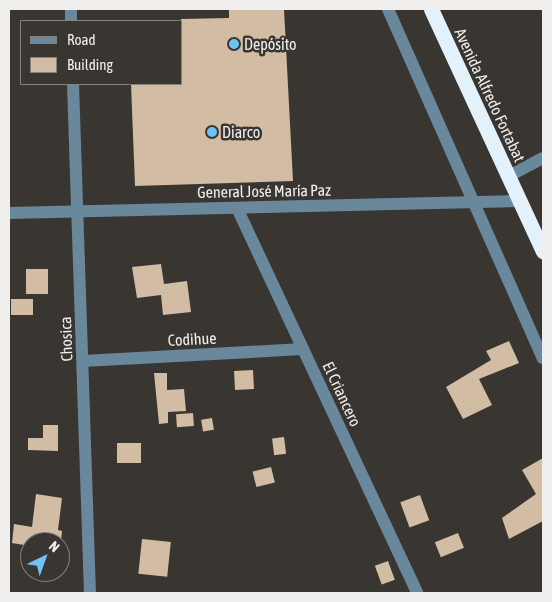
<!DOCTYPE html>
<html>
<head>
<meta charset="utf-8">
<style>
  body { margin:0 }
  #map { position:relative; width:552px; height:602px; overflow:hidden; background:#393632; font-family:"Asap Condensed",sans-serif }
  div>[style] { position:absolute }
  .building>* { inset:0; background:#d2bca4; transform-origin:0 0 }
  .minor>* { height:12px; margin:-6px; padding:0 6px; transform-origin:6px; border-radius:6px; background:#6a889c }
  .highway>* { height:15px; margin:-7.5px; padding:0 7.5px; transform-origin:7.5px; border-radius:7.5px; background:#e3f1fb }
  .dots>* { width:14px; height:14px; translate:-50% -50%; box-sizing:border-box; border:2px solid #393632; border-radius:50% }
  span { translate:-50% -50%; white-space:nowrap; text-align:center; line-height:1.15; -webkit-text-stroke:5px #393632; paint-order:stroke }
  .poi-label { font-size:16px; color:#f1efed }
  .left { translate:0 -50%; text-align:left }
  .street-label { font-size:16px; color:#f1efed }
  .frame { position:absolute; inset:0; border:10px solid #f1efed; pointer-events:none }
  .legend { position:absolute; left:20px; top:20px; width:162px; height:65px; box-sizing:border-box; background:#393632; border:1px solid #83807d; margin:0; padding:6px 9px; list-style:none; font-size:15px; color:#f1efed }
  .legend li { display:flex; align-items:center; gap:10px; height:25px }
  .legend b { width:25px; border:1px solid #83807d }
  .north { position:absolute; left:20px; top:532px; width:50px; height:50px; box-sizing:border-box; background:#393632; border:1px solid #83807d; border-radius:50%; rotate:42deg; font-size:14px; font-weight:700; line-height:20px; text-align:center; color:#f1efed }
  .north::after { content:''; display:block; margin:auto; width:18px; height:22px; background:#6fc2f4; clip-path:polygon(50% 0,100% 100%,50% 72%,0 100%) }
</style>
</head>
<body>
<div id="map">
  <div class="building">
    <i style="clip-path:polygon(229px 9px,284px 9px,293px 181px,135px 186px,131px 84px,181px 84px,181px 19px,229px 18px)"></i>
    <i style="clip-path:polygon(161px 264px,164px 284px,187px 281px,191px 312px,163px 315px,161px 295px,137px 298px,132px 267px)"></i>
    <i style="left:26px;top:269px;width:22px;height:25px"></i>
    <i style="left:11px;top:299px;width:22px;height:16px"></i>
    <i style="clip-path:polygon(509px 341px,519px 363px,479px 379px,492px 405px,463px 419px,446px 387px,491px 360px,486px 351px)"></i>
    <i style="left:253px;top:370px;width:19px;height:19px;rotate:87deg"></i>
    <i style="clip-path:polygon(154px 373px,167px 373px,167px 390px,184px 389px,186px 411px,168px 412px,168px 423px,159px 424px)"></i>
    <i style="left:193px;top:413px;width:13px;height:17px;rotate:86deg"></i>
    <i style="left:212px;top:418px;width:12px;height:11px;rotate:81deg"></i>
    <i style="clip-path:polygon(43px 425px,58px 425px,58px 451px,28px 450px,28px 438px,43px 438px)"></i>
    <i style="left:284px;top:437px;width:17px;height:12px;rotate:83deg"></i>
    <i style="left:117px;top:443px;width:24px;height:20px"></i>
    <i style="clip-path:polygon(543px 458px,543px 521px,509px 539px,502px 518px,536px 494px,522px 470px)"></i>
    <i style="left:271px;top:467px;width:16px;height:19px;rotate:76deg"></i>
    <i style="clip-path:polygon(36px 494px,62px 498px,58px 530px,62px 531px,61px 542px,30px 542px,30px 546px,12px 543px,14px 524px,32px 527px)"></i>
    <i style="left:420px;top:495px;width:27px;height:21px;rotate:70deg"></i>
    <i style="left:458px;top:533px;width:16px;height:25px;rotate:68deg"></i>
    <i style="left:142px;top:539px;width:29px;height:35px;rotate:6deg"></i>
    <i style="left:388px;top:561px;width:20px;height:14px;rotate:70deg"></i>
  </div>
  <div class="minor">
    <i style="left:71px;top:9px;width:12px;rotate:90deg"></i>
    <i style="left:388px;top:9px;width:382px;rotate:66.1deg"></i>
    <i style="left:73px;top:84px;width:509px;rotate:88.09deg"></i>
    <i style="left:509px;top:176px;width:38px;rotate:-28deg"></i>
    <i style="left:237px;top:208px;width:425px;rotate:64.9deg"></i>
    <i style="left:9px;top:213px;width:511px;rotate:-1.35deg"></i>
    <i style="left:83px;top:361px;width:220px;rotate:-3.1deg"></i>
  </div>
  <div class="highway">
    <i style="left:431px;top:9px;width:267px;rotate:65.2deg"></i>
  </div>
  <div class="dots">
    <i style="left:234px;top:44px;background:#6fc2f4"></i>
    <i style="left:212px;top:132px;background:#6fc2f4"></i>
  </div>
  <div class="poi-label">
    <span class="left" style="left:244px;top:44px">Depósito</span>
    <span class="left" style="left:222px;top:132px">Diarco</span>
  </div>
  <div class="street-label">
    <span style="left:490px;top:95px;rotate:65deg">Avenida Alfredo Fortabat</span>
    <span style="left:264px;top:191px;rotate:-1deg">General José María Paz</span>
    <span style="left:66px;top:339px;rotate:-92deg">Chosica</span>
    <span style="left:192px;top:339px;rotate:-3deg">Codihue</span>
    <span style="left:342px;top:394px;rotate:65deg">El Criancero</span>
  </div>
  <div class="frame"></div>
  <ul class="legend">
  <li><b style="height:6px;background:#6a889c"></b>Road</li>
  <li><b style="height:14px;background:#d2bca4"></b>Building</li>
  </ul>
  <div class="north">N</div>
</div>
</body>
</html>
